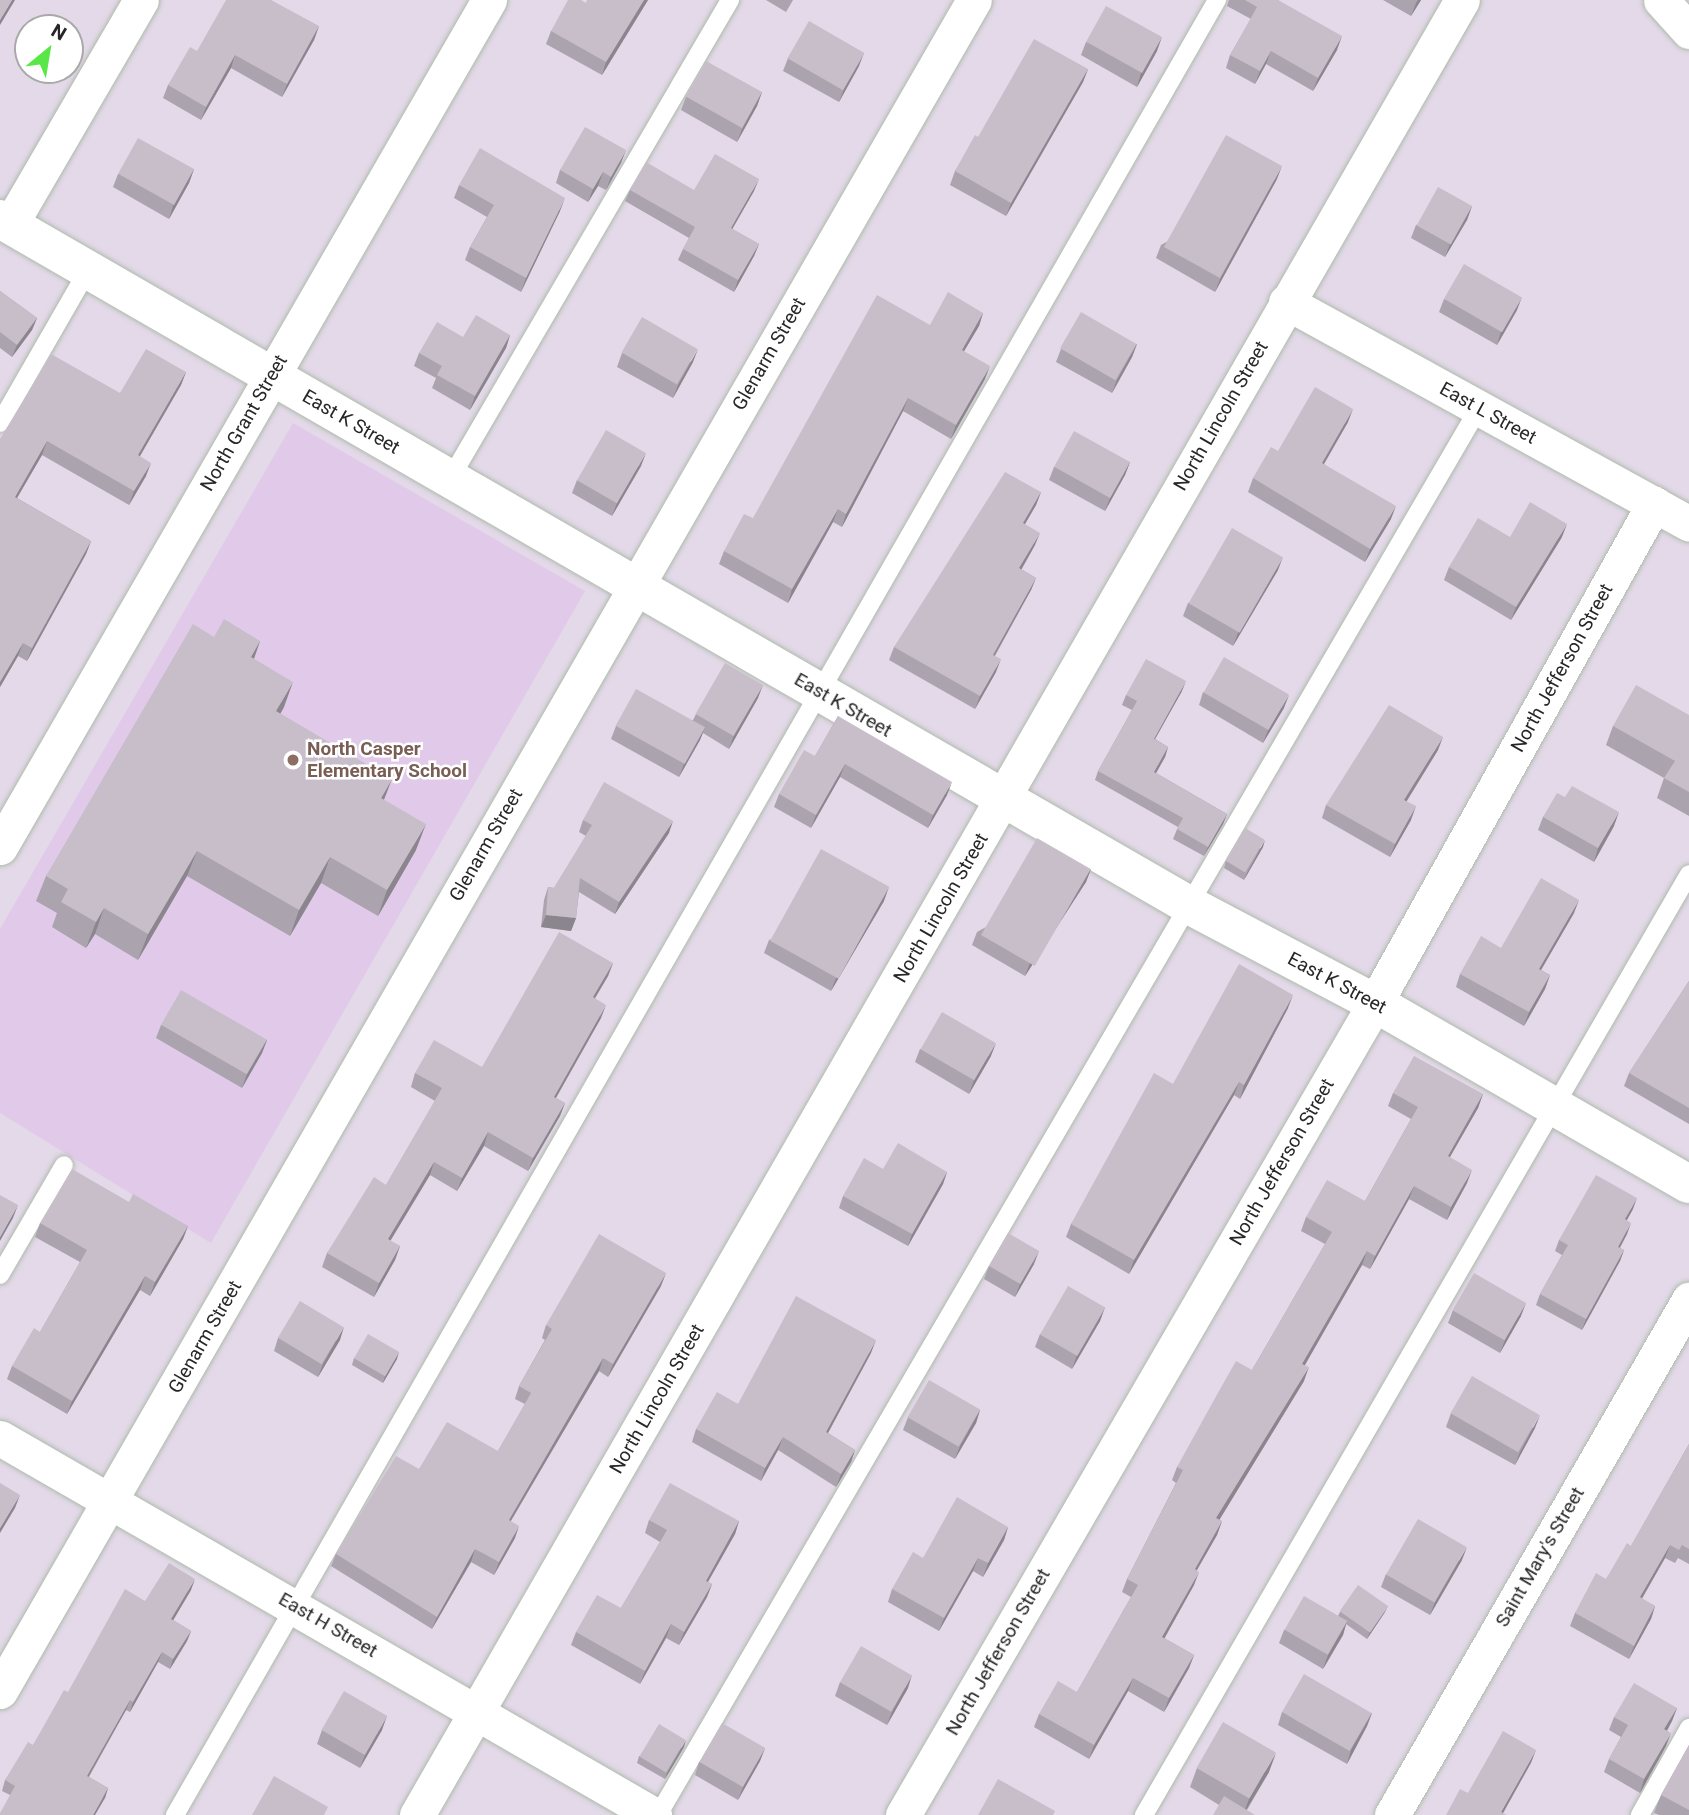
<!DOCTYPE html>
<html>
<head>
<meta charset="utf-8">
<style>
  body { margin:0 }
  #map { position:relative; width:1689px; height:1815px; overflow:hidden; background:#e3d9e8; font-family:Roboto,sans-serif }
  div>[style] { position:absolute }
  .education>* { inset:0; background:#e1cae9 }
  .roads { filter:drop-shadow(0 0 2px #afbaad) drop-shadow(0 0 2px #afbaad) }
  .lane>* { height:18px; margin:-9px; padding:0 9px; transform-origin:9px; border-radius:9px; background:#fff }
  .street>* { height:35px; margin:-17.5px; padding:0 17.5px; transform-origin:17.5px; border-radius:17.5px; background:#fff }
  .secondary>* { height:38px; margin:-19px; padding:0 19px; transform-origin:19px; border-radius:19px; background:#fff }
  .wall>* { inset:0; background:#aba3ae }
  .shaded-wall>* { inset:0; background:#8b858d }
  .building>* { inset:0; background:#c7beca; transform-origin:0 0 }
  .dots>* { width:19px; height:19px; translate:-50% -50%; box-sizing:border-box; border:4px solid #fff; border-radius:50% }
  span { translate:-50% -50%; white-space:nowrap; text-align:center; line-height:1.15; -webkit-text-stroke:5px #fff; paint-order:stroke }
  .street-label { font-size:19px; color:#272727 }
  .education-label { font-size:19px; color:#785e54; font-weight:700 }
  .left { translate:0 -50%; text-align:left }
  .north { position:absolute; left:14px; top:14px; width:70px; height:70px; box-sizing:border-box; background:#fff; border:2px solid #a9a9a9; border-radius:50%; rotate:30deg; font-size:19px; font-weight:700; line-height:28px; text-align:center; color:#272727 }
  .north::after { content:''; display:block; margin:auto; width:24px; height:32px; background:#58e747; clip-path:polygon(50% 0,100% 100%,50% 72%,0 100%) }
</style>
</head>
<body>
<div id="map">
  <div class="education">
    <i style="clip-path:polygon(293px 423px,585px 591px,211px 1243px,0 1113px,0 929px)"></i>
  </div>
  <div class="roads">
    <div class="lane">
      <i style="left:0;top:423px;width:177px;rotate:-60.1deg"></i>
      <i style="left:450px;top:479px;width:555px;rotate:-59.69deg"></i>
      <i style="left:0;top:1275px;width:127px;rotate:-59.8deg"></i>
      <i style="left:175px;top:1815px;width:2093px;rotate:-60.14deg"></i>
      <i style="left:658px;top:1815px;width:1629px;rotate:-59.74deg"></i>
      <i style="left:1144px;top:1815px;width:1087px;rotate:-59.92deg"></i>
      <i style="left:1640px;top:1815px;width:100px;rotate:-60.6deg"></i>
    </div>
    <div class="street">
      <i style="left:1661px;top:0;width:42px;rotate:47.9deg"></i>
      <i style="left:10px;top:225px;width:260px;rotate:-59.8deg"></i>
      <i style="left:1286px;top:302px;width:460px;rotate:28.8deg"></i>
      <i style="left:0;top:847px;width:978px;rotate:-60deg"></i>
      <i style="left:0;top:1438px;width:755px;rotate:29.96deg"></i>
      <i style="left:0;top:1691px;width:1951px;rotate:-60.06deg"></i>
      <i style="left:417px;top:1815px;width:2094px;rotate:-60.07deg"></i>
      <i style="left:903px;top:1815px;width:939px;rotate:-59.83deg"></i>
      <i style="left:1375px;top:1003px;width:572px;rotate:-60.79deg"></i>
      <i style="left:1392px;top:1815px;width:595px;rotate:-60.03deg"></i>
    </div>
    <div class="secondary">
      <i style="left:0;top:219px;width:1370px;rotate:29.99deg"></i>
      <i style="left:1187px;top:904px;width:212px;rotate:27.8deg"></i>
      <i style="left:1375px;top:1003px;width:362px;rotate:30deg"></i>
    </div>
  </div>
  <div class="wall">
    <i style="clip-path:polygon(648px 0,602px 75px,546px 44px,551px 31px,586px 3px)"></i>
    <i style="clip-path:polygon(766px 0,793px 0,786px 12px)"></i>
    <i style="clip-path:polygon(1229px 0,1278px 0,1337px 50px,1313px 91px,1266px 64px,1255px 84px,1226px 68px,1230px 55px,1251px 19px,1227px 6px)"></i>
    <i style="clip-path:polygon(1383px 0,1421px 0,1411px 16px)"></i>
    <i style="clip-path:polygon(319px 26px,314px 40px,282px 97px,231px 68px,201px 120px,163px 98px,168px 85px,197px 51px)"></i>
    <i style="clip-path:polygon(1086px 42px,1157px 51px,1137px 87px,1081px 55px)"></i>
    <i style="clip-path:polygon(788px 58px,859px 66px,839px 102px,783px 71px)"></i>
    <i style="clip-path:polygon(1088px 69px,1083px 82px,1006px 216px,950px 185px,955px 171px,978px 137px)"></i>
    <i style="clip-path:polygon(762px 92px,757px 106px,737px 142px,681px 110px,686px 97px)"></i>
    <i style="clip-path:polygon(621px 163px,606px 190px,598px 186px,588px 202px,556px 183px,560px 170px)"></i>
    <i style="clip-path:polygon(194px 169px,189px 183px,169px 219px,113px 187px,118px 174px)"></i>
    <i style="clip-path:polygon(1277px 179px,1215px 292px,1156px 258px,1161px 245px)"></i>
    <i style="clip-path:polygon(459px 185px,560px 211px,521px 292px,465px 260px,470px 247px,487px 217px,454px 198px)"></i>
    <i style="clip-path:polygon(630px 190px,754px 191px,732px 229px,759px 244px,754px 256px,734px 292px,678px 260px,683px 249px,689px 238px,625px 201px)"></i>
    <i style="clip-path:polygon(1472px 206px,1467px 220px,1445px 257px,1411px 238px,1416px 225px)"></i>
    <i style="clip-path:polygon(0 291px,37px 318px,32px 330px,12px 357px,0 348px)"></i>
    <i style="clip-path:polygon(1444px 299px,1517px 310px,1497px 345px,1439px 312px)"></i>
    <i style="clip-path:polygon(983px 313px,979px 326px,964px 351px,985px 379px,951px 439px,903px 411px,842px 527px,833px 522px,788px 603px,719px 564px,724px 551px,930px 325px)"></i>
    <i style="clip-path:polygon(510px 335px,506px 348px,470px 410px,432px 388px,436px 378px,414px 366px,419px 353px,463px 337px)"></i>
    <i style="clip-path:polygon(1137px 344px,1132px 357px,1112px 393px,1056px 362px,1061px 349px)"></i>
    <i style="clip-path:polygon(622px 353px,693px 362px,673px 398px,617px 367px)"></i>
    <i style="clip-path:polygon(186px 372px,181px 385px,140px 456px,146px 476px,129px 505px,42px 455px,17px 498px,91px 541px,86px 554px,27px 661px,18px 656px,0 687px,0 439px,120px 393px)"></i>
    <i style="clip-path:polygon(1348px 422px,1324px 464px,1391px 519px,1365px 562px,1248px 492px,1253px 478px,1278px 451px)"></i>
    <i style="clip-path:polygon(1130px 462px,1125px 475px,1105px 511px,1049px 480px,1054px 467px)"></i>
    <i style="clip-path:polygon(641px 466px,612px 516px,572px 493px,577px 480px)"></i>
    <i style="clip-path:polygon(1041px 492px,1036px 505px,1025px 524px,1035px 545px,1021px 569px,1036px 578px,1031px 590px,995px 656px,996px 672px,975px 709px,889px 660px,894px 647px)"></i>
    <i style="clip-path:polygon(1562px 537px,1511px 620px,1444px 580px,1449px 567px)"></i>
    <i style="clip-path:polygon(1278px 570px,1233px 646px,1183px 616px,1188px 603px)"></i>
    <i style="clip-path:polygon(214px 637px,260px 641px,254px 659px,284px 707px,280px 714px,384px 800px,416px 850px,378px 916px,321px 883px,290px 936px,187px 876px,138px 960px,95px 934px,86px 948px,52px 927px,57px 913px,36px 901px,46px 876px)"></i>
    <i style="clip-path:polygon(1182px 691px,1155px 739px,1168px 747px,1165px 757px,1156px 773px,1227px 814px,1223px 824px,1204px 856px,1173px 839px,1178px 827px,1095px 780px,1098px 771px,1132px 710px,1122px 705px,1126px 695px)"></i>
    <i style="clip-path:polygon(1203px 692px,1284px 708px,1263px 743px,1199px 705px)"></i>
    <i style="clip-path:polygon(758px 698px,729px 749px,703px 733px,700px 740px,679px 777px,611px 739px,616px 726px,693px 720px,696px 714px)"></i>
    <i style="clip-path:polygon(1689px 715px,1689px 816px,1657px 798px,1664px 778px,1606px 745px,1613px 726px)"></i>
    <i style="clip-path:polygon(838px 716px,947px 795px,928px 828px,840px 777px,811px 828px,774px 807px,779px 794px,815px 756px)"></i>
    <i style="clip-path:polygon(1438px 750px,1407px 801px,1411px 820px,1390px 857px,1322px 818px,1326px 805px)"></i>
    <i style="clip-path:polygon(1565px 797px,1614px 826px,1594px 862px,1538px 830px,1543px 817px)"></i>
    <i style="clip-path:polygon(583px 820px,669px 833px,615px 914px,579px 892px,576px 918px,571px 931px,541px 927px,544px 900px,548px 887px,554px 888px,586px 836px,579px 832px)"></i>
    <i style="clip-path:polygon(1263px 847px,1244px 880px,1224px 868px,1226px 861px)"></i>
    <i style="clip-path:polygon(1091px 869px,1086px 882px,1025px 976px,972px 945px,977px 932px)"></i>
    <i style="clip-path:polygon(884px 901px,831px 991px,764px 953px,769px 940px)"></i>
    <i style="clip-path:polygon(1574px 913px,1541px 970px,1550px 975px,1545px 989px,1524px 1026px,1456px 987px,1460px 974px,1501px 948px)"></i>
    <i style="clip-path:polygon(613px 963px,608px 976px,595px 998px,601px 1018px,556px 1098px,565px 1103px,560px 1116px,528px 1171px,484px 1146px,457px 1191px,430px 1175px,390px 1241px,400px 1246px,395px 1260px,374px 1297px,322px 1267px,327px 1253px,386px 1185px,435px 1101px,411px 1087px,415px 1073px,482px 1067px)"></i>
    <i style="clip-path:polygon(1689px 981px,1689px 1124px,1624px 1086px,1629px 1073px)"></i>
    <i style="clip-path:polygon(1288px 1008px,1240px 1099px,1234px 1095px,1129px 1274px,1066px 1237px,1071px 1224px,1173px 1084px)"></i>
    <i style="clip-path:polygon(161px 1025px,267px 1040px,262px 1053px,242px 1088px,156px 1038px)"></i>
    <i style="clip-path:polygon(920px 1049px,991px 1056px,969px 1094px,915px 1062px)"></i>
    <i style="clip-path:polygon(1393px 1093px,1483px 1094px,1478px 1108px,1450px 1157px,1467px 1183px,1447px 1220px,1409px 1199px,1370px 1269px,1362px 1265px,1305px 1365px,1304px 1381px,1219px 1520px,1222px 1521px,1217px 1535px,1197px 1570px,1194px 1585px,1164px 1638px,1194px 1655px,1189px 1668px,1164px 1712px,1128px 1691px,1089px 1759px,1034px 1727px,1039px 1714px,1077px 1692px,1131px 1597px,1122px 1592px,1127px 1579px,1176px 1483px,1172px 1480px,1177px 1467px,1252px 1370px,1325px 1244px,1301px 1231px,1306px 1217px,1365px 1201px,1411px 1119px,1388px 1106px)"></i>
    <i style="clip-path:polygon(883px 1169px,947px 1172px,943px 1184px,908px 1246px,839px 1208px,843px 1196px)"></i>
    <i style="clip-path:polygon(129px 1202px,188px 1226px,183px 1239px,150px 1296px,140px 1290px,67px 1414px,7px 1379px,12px 1366px,40px 1332px,80px 1262px,35px 1237px,40px 1223px)"></i>
    <i style="clip-path:polygon(1633px 1209px,1627px 1220px,1627px 1234px,1620px 1248px,1624px 1250px,1620px 1261px,1582px 1330px,1536px 1305px,1540px 1294px,1562px 1255px,1555px 1251px,1559px 1240px)"></i>
    <i style="clip-path:polygon(1034px 1264px,1015px 1297px,984px 1279px,989px 1266px)"></i>
    <i style="clip-path:polygon(661px 1286px,608px 1377px,599px 1371px,511px 1521px,515px 1538px,494px 1575px,471px 1562px,432px 1629px,331px 1566px,336px 1554px,419px 1469px,498px 1451px,525px 1404px,515px 1399px,519px 1386px,545px 1340px,542px 1338px,546px 1325px)"></i>
    <i style="clip-path:polygon(1105px 1307px,1100px 1321px,1072px 1369px,1035px 1347px,1040px 1334px)"></i>
    <i style="clip-path:polygon(1453px 1310px,1521px 1316px,1500px 1353px,1448px 1323px)"></i>
    <i style="clip-path:polygon(278px 1338px,340px 1340px,318px 1377px,274px 1351px)"></i>
    <i style="clip-path:polygon(871px 1353px,828px 1433px,855px 1450px,851px 1462px,836px 1487px,778px 1450px,761px 1481px,692px 1442px,696px 1429px,738px 1404px)"></i>
    <i style="clip-path:polygon(354px 1358px,397px 1359px,383px 1383px,352px 1365px)"></i>
    <i style="clip-path:polygon(980px 1410px,976px 1423px,955px 1459px,903px 1430px,908px 1417px)"></i>
    <i style="clip-path:polygon(1451px 1413px,1535px 1428px,1515px 1465px,1446px 1427px)"></i>
    <i style="clip-path:polygon(1689px 1444px,1689px 1564px,1678px 1558px,1675px 1563px,1665px 1558px,1642px 1599px,1655px 1606px,1651px 1619px,1629px 1659px,1570px 1626px,1575px 1613px,1606px 1579px,1631px 1546px)"></i>
    <i style="clip-path:polygon(649px 1520px,739px 1521px,735px 1534px,708px 1582px,712px 1584px,707px 1597px,679px 1645px,666px 1638px,640px 1684px,571px 1645px,576px 1632px,621px 1608px,660px 1542px,645px 1533px)"></i>
    <i style="clip-path:polygon(1008px 1527px,1004px 1540px,983px 1577px,973px 1571px,939px 1631px,888px 1602px,892px 1589px,923px 1558px)"></i>
    <i style="clip-path:polygon(1462px 1560px,1430px 1615px,1381px 1587px,1386px 1574px)"></i>
    <i style="clip-path:polygon(191px 1590px,173px 1620px,191px 1631px,187px 1641px,170px 1669px,158px 1662px,130px 1712px,126px 1710px,89px 1777px,108px 1788px,105px 1798px,10px 1795px,2px 1791px,5px 1780px,33px 1745px,68px 1692px,145px 1601px)"></i>
    <i style="clip-path:polygon(1340px 1612px,1385px 1612px,1367px 1639px,1346px 1624px,1343px 1635px,1323px 1669px,1279px 1643px,1284px 1630px,1338px 1616px)"></i>
    <i style="clip-path:polygon(840px 1682px,908px 1688px,887px 1725px,835px 1696px)"></i>
    <i style="clip-path:polygon(1677px 1708px,1672px 1721px,1667px 1731px,1666px 1746px,1640px 1793px,1604px 1772px,1609px 1759px,1621px 1737px,1609px 1730px,1614px 1717px)"></i>
    <i style="clip-path:polygon(1282px 1712px,1372px 1713px,1367px 1726px,1347px 1764px,1278px 1725px)"></i>
    <i style="clip-path:polygon(322px 1730px,382px 1730px,360px 1768px,317px 1744px)"></i>
    <i style="clip-path:polygon(1689px 1745px,1689px 1815px,1659px 1815px,1654px 1813px,1661px 1795px)"></i>
    <i style="clip-path:polygon(684px 1747px,665px 1779px,637px 1763px,639px 1756px)"></i>
    <i style="clip-path:polygon(765px 1748px,760px 1761px,738px 1800px,695px 1775px,699px 1762px)"></i>
    <i style="clip-path:polygon(1197px 1768px,1269px 1772px,1247px 1810px,1219px 1805px,1190px 1787px)"></i>
  </div>
  <div class="shaded-wall">
    <i style="clip-path:polygon(12px 0,15px 0,0 25px,0 20px)"></i>
    <i style="clip-path:polygon(644px 0,648px 0,602px 75px,606px 62px)"></i>
    <i style="clip-path:polygon(1418px 0,1421px 0,1411px 16px,1416px 3px)"></i>
    <i style="clip-path:polygon(319px 26px,314px 40px,282px 97px,287px 84px)"></i>
    <i style="clip-path:polygon(1342px 36px,1337px 50px,1313px 91px,1318px 78px)"></i>
    <i style="clip-path:polygon(1162px 37px,1157px 51px,1137px 87px,1141px 73px)"></i>
    <i style="clip-path:polygon(1271px 51px,1266px 64px,1255px 84px,1260px 71px)"></i>
    <i style="clip-path:polygon(864px 53px,859px 66px,839px 102px,844px 89px)"></i>
    <i style="clip-path:polygon(235px 55px,231px 68px,201px 120px,206px 107px)"></i>
    <i style="clip-path:polygon(1088px 69px,1083px 82px,1006px 216px,1011px 203px)"></i>
    <i style="clip-path:polygon(762px 92px,757px 106px,737px 142px,742px 129px)"></i>
    <i style="clip-path:polygon(626px 150px,621px 163px,606px 190px,611px 177px)"></i>
    <i style="clip-path:polygon(1282px 166px,1277px 179px,1215px 292px,1220px 279px)"></i>
    <i style="clip-path:polygon(194px 169px,189px 183px,169px 219px,173px 206px)"></i>
    <i style="clip-path:polygon(603px 172px,598px 186px,588px 202px,593px 189px)"></i>
    <i style="clip-path:polygon(759px 179px,754px 191px,726px 240px,731px 228px)"></i>
    <i style="clip-path:polygon(565px 198px,560px 211px,521px 292px,526px 278px)"></i>
    <i style="clip-path:polygon(1472px 206px,1467px 220px,1445px 257px,1450px 244px)"></i>
    <i style="clip-path:polygon(759px 244px,754px 256px,734px 292px,738px 280px)"></i>
    <i style="clip-path:polygon(1522px 297px,1517px 310px,1497px 345px,1501px 332px)"></i>
    <i style="clip-path:polygon(983px 313px,979px 326px,957px 363px,962px 350px)"></i>
    <i style="clip-path:polygon(37px 318px,32px 330px,12px 357px,17px 345px)"></i>
    <i style="clip-path:polygon(510px 335px,506px 348px,470px 410px,475px 396px)"></i>
    <i style="clip-path:polygon(1137px 344px,1132px 357px,1112px 393px,1117px 380px)"></i>
    <i style="clip-path:polygon(698px 349px,693px 362px,673px 398px,678px 385px)"></i>
    <i style="clip-path:polygon(990px 366px,985px 379px,951px 439px,956px 425px)"></i>
    <i style="clip-path:polygon(186px 372px,181px 385px,133px 468px,138px 455px)"></i>
    <i style="clip-path:polygon(908px 398px,903px 411px,842px 527px,846px 514px)"></i>
    <i style="clip-path:polygon(1353px 409px,1348px 422px,1317px 476px,1322px 463px)"></i>
    <i style="clip-path:polygon(47px 441px,42px 455px,10px 510px,15px 497px)"></i>
    <i style="clip-path:polygon(646px 453px,641px 466px,612px 516px,617px 503px)"></i>
    <i style="clip-path:polygon(1130px 462px,1125px 475px,1105px 511px,1110px 498px)"></i>
    <i style="clip-path:polygon(151px 463px,146px 476px,129px 505px,134px 491px)"></i>
    <i style="clip-path:polygon(1041px 492px,1036px 505px,1018px 536px,1023px 523px)"></i>
    <i style="clip-path:polygon(1396px 506px,1391px 519px,1365px 562px,1370px 549px)"></i>
    <i style="clip-path:polygon(838px 509px,833px 522px,788px 603px,792px 589px)"></i>
    <i style="clip-path:polygon(1567px 524px,1562px 537px,1511px 620px,1516px 607px)"></i>
    <i style="clip-path:polygon(1040px 533px,1035px 545px,1015px 581px,1019px 568px)"></i>
    <i style="clip-path:polygon(91px 541px,86px 554px,27px 661px,32px 648px)"></i>
    <i style="clip-path:polygon(1283px 557px,1278px 570px,1233px 646px,1238px 633px)"></i>
    <i style="clip-path:polygon(1036px 578px,1031px 590px,988px 667px,993px 655px)"></i>
    <i style="clip-path:polygon(260px 641px,251px 667px,251px 657px)"></i>
    <i style="clip-path:polygon(23px 643px,18px 656px,0 687px,0 682px)"></i>
    <i style="clip-path:polygon(1001px 659px,996px 672px,975px 709px,980px 696px)"></i>
    <i style="clip-path:polygon(1186px 681px,1182px 691px,1150px 748px,1154px 739px)"></i>
    <i style="clip-path:polygon(293px 682px,284px 707px,267px 737px,276px 711px)"></i>
    <i style="clip-path:polygon(763px 685px,758px 698px,729px 749px,734px 735px)"></i>
    <i style="clip-path:polygon(1289px 695px,1284px 708px,1263px 743px,1268px 730px)"></i>
    <i style="clip-path:polygon(705px 727px,700px 740px,679px 777px,684px 764px)"></i>
    <i style="clip-path:polygon(1443px 737px,1438px 750px,1399px 813px,1404px 800px)"></i>
    <i style="clip-path:polygon(1168px 747px,1165px 757px,1151px 782px,1154px 772px)"></i>
    <i style="clip-path:polygon(845px 764px,840px 777px,811px 828px,816px 815px)"></i>
    <i style="clip-path:polygon(392px 779px,382px 805px,381px 798px)"></i>
    <i style="clip-path:polygon(952px 782px,947px 795px,928px 828px,933px 815px)"></i>
    <i style="clip-path:polygon(1416px 806px,1411px 820px,1390px 857px,1395px 844px)"></i>
    <i style="clip-path:polygon(1619px 812px,1614px 826px,1594px 862px,1598px 848px)"></i>
    <i style="clip-path:polygon(1227px 814px,1223px 824px,1204px 856px,1208px 847px)"></i>
    <i style="clip-path:polygon(673px 821px,669px 833px,615px 914px,619px 902px)"></i>
    <i style="clip-path:polygon(426px 824px,416px 850px,378px 916px,387px 890px)"></i>
    <i style="clip-path:polygon(1265px 840px,1263px 847px,1244px 880px,1247px 873px)"></i>
    <i style="clip-path:polygon(197px 851px,187px 876px,138px 960px,148px 934px)"></i>
    <i style="clip-path:polygon(330px 857px,321px 883px,290px 936px,299px 910px)"></i>
    <i style="clip-path:polygon(1091px 869px,1086px 882px,1025px 976px,1030px 963px)"></i>
    <i style="clip-path:polygon(889px 887px,884px 901px,831px 991px,836px 978px)"></i>
    <i style="clip-path:polygon(1579px 900px,1574px 913px,1534px 982px,1539px 969px)"></i>
    <i style="clip-path:polygon(104px 908px,95px 934px,86px 948px,96px 922px)"></i>
    <i style="clip-path:polygon(546px 915px,576px 918px,571px 931px,541px 927px)"></i>
    <i style="clip-path:polygon(613px 963px,608px 976px,588px 1010px,593px 997px)"></i>
    <i style="clip-path:polygon(1550px 975px,1545px 989px,1524px 1026px,1529px 1012px)"></i>
    <i style="clip-path:polygon(1293px 995px,1288px 1008px,1240px 1099px,1244px 1085px)"></i>
    <i style="clip-path:polygon(606px 1005px,601px 1018px,549px 1110px,554px 1097px)"></i>
    <i style="clip-path:polygon(267px 1040px,262px 1053px,242px 1088px,247px 1074px)"></i>
    <i style="clip-path:polygon(996px 1043px,991px 1056px,969px 1094px,974px 1080px)"></i>
    <i style="clip-path:polygon(1239px 1082px,1234px 1095px,1129px 1274px,1134px 1260px)"></i>
    <i style="clip-path:polygon(1483px 1094px,1478px 1108px,1443px 1169px,1448px 1156px)"></i>
    <i style="clip-path:polygon(565px 1103px,560px 1116px,528px 1171px,533px 1158px)"></i>
    <i style="clip-path:polygon(488px 1132px,484px 1146px,457px 1191px,462px 1178px)"></i>
    <i style="clip-path:polygon(434px 1162px,430px 1175px,383px 1253px,388px 1239px)"></i>
    <i style="clip-path:polygon(1472px 1170px,1467px 1183px,1447px 1220px,1451px 1207px)"></i>
    <i style="clip-path:polygon(947px 1172px,943px 1184px,908px 1246px,912px 1234px)"></i>
    <i style="clip-path:polygon(1414px 1186px,1409px 1199px,1370px 1269px,1375px 1256px)"></i>
    <i style="clip-path:polygon(1637px 1198px,1633px 1209px,1621px 1230px,1625px 1219px)"></i>
    <i style="clip-path:polygon(18px 1205px,13px 1218px,0 1241px,0 1237px)"></i>
    <i style="clip-path:polygon(1631px 1223px,1627px 1234px,1614px 1258px,1618px 1247px)"></i>
    <i style="clip-path:polygon(188px 1226px,183px 1239px,150px 1296px,155px 1282px)"></i>
    <i style="clip-path:polygon(400px 1246px,395px 1260px,374px 1297px,379px 1283px)"></i>
    <i style="clip-path:polygon(1624px 1250px,1620px 1261px,1582px 1330px,1586px 1319px)"></i>
    <i style="clip-path:polygon(1039px 1251px,1034px 1264px,1015px 1297px,1020px 1284px)"></i>
    <i style="clip-path:polygon(1367px 1251px,1362px 1265px,1298px 1377px,1302px 1364px)"></i>
    <i style="clip-path:polygon(666px 1273px,661px 1286px,608px 1377px,613px 1364px)"></i>
    <i style="clip-path:polygon(145px 1276px,140px 1290px,67px 1414px,72px 1401px)"></i>
    <i style="clip-path:polygon(1526px 1303px,1521px 1316px,1500px 1353px,1505px 1340px)"></i>
    <i style="clip-path:polygon(1105px 1307px,1100px 1321px,1072px 1369px,1077px 1355px)"></i>
    <i style="clip-path:polygon(344px 1327px,340px 1340px,318px 1377px,323px 1364px)"></i>
    <i style="clip-path:polygon(876px 1340px,871px 1353px,822px 1444px,826px 1432px)"></i>
    <i style="clip-path:polygon(399px 1352px,397px 1359px,383px 1383px,385px 1376px)"></i>
    <i style="clip-path:polygon(603px 1358px,599px 1371px,504px 1532px,509px 1520px)"></i>
    <i style="clip-path:polygon(1309px 1367px,1304px 1381px,1212px 1532px,1216px 1518px)"></i>
    <i style="clip-path:polygon(980px 1410px,976px 1423px,955px 1459px,960px 1446px)"></i>
    <i style="clip-path:polygon(1540px 1415px,1535px 1428px,1515px 1465px,1520px 1452px)"></i>
    <i style="clip-path:polygon(783px 1437px,778px 1450px,761px 1481px,765px 1468px)"></i>
    <i style="clip-path:polygon(855px 1450px,851px 1462px,836px 1487px,841px 1474px)"></i>
    <i style="clip-path:polygon(20px 1495px,15px 1508px,0 1533px,0 1528px)"></i>
    <i style="clip-path:polygon(739px 1521px,735px 1534px,701px 1594px,706px 1581px)"></i>
    <i style="clip-path:polygon(1222px 1521px,1217px 1535px,1190px 1582px,1195px 1569px)"></i>
    <i style="clip-path:polygon(519px 1526px,515px 1538px,494px 1575px,499px 1562px)"></i>
    <i style="clip-path:polygon(1008px 1527px,1004px 1540px,983px 1577px,988px 1563px)"></i>
    <i style="clip-path:polygon(1670px 1545px,1665px 1558px,1635px 1610px,1640px 1597px)"></i>
    <i style="clip-path:polygon(1467px 1547px,1462px 1560px,1430px 1615px,1435px 1602px)"></i>
    <i style="clip-path:polygon(475px 1549px,471px 1562px,432px 1629px,437px 1617px)"></i>
    <i style="clip-path:polygon(978px 1558px,973px 1571px,939px 1631px,944px 1618px)"></i>
    <i style="clip-path:polygon(1199px 1572px,1194px 1585px,1158px 1650px,1162px 1637px)"></i>
    <i style="clip-path:polygon(195px 1579px,191px 1590px,168px 1629px,171px 1619px)"></i>
    <i style="clip-path:polygon(712px 1584px,707px 1597px,679px 1645px,684px 1632px)"></i>
    <i style="clip-path:polygon(1388px 1606px,1385px 1612px,1367px 1639px,1370px 1632px)"></i>
    <i style="clip-path:polygon(1655px 1606px,1651px 1619px,1629px 1659px,1634px 1646px)"></i>
    <i style="clip-path:polygon(1347px 1621px,1343px 1635px,1323px 1669px,1328px 1655px)"></i>
    <i style="clip-path:polygon(671px 1624px,666px 1638px,640px 1684px,645px 1671px)"></i>
    <i style="clip-path:polygon(191px 1631px,187px 1641px,170px 1669px,173px 1659px)"></i>
    <i style="clip-path:polygon(162px 1652px,158px 1662px,130px 1712px,133px 1702px)"></i>
    <i style="clip-path:polygon(1194px 1655px,1189px 1668px,1164px 1712px,1169px 1698px)"></i>
    <i style="clip-path:polygon(912px 1675px,908px 1688px,887px 1725px,892px 1712px)"></i>
    <i style="clip-path:polygon(1133px 1678px,1128px 1691px,1089px 1759px,1094px 1745px)"></i>
    <i style="clip-path:polygon(130px 1700px,126px 1710px,83px 1786px,87px 1776px)"></i>
    <i style="clip-path:polygon(1677px 1708px,1672px 1721px,1660px 1743px,1664px 1729px)"></i>
    <i style="clip-path:polygon(1372px 1713px,1367px 1726px,1347px 1764px,1351px 1750px)"></i>
    <i style="clip-path:polygon(387px 1716px,382px 1730px,360px 1768px,365px 1755px)"></i>
    <i style="clip-path:polygon(1671px 1733px,1666px 1746px,1640px 1793px,1644px 1779px)"></i>
    <i style="clip-path:polygon(686px 1740px,684px 1747px,665px 1779px,667px 1773px)"></i>
    <i style="clip-path:polygon(765px 1748px,760px 1761px,738px 1800px,743px 1787px)"></i>
    <i style="clip-path:polygon(1536px 1750px,1531px 1763px,1502px 1815px,1501px 1812px)"></i>
    <i style="clip-path:polygon(1276px 1753px,1269px 1772px,1243px 1815px,1249px 1799px)"></i>
    <i style="clip-path:polygon(108px 1788px,105px 1798px,95px 1815px,93px 1815px)"></i>
  </div>
  <div class="building">
    <i style="clip-path:polygon(0 0,12px 0,0 20px)"></i>
    <i style="clip-path:polygon(226px 0,271px 0,319px 26px,287px 84px,235px 55px,206px 107px,168px 85px,190px 47px,197px 51px)"></i>
    <i style="clip-path:polygon(568px 0,581px 0,586px 3px,587px 0,644px 0,606px 62px,551px 31px)"></i>
    <i style="clip-path:polygon(1245px 0,1278px 0,1342px 36px,1318px 78px,1271px 51px,1260px 71px,1230px 55px,1257px 7px)"></i>
    <i style="left:1106px;top:6px;width:64px;height:41px;rotate:29deg"></i>
    <i style="left:809px;top:21px;width:64px;height:43px;rotate:30deg"></i>
    <i style="clip-path:polygon(1034px 39px,1088px 69px,1011px 203px,955px 171px,975px 135px,978px 137px)"></i>
    <i style="left:706px;top:61px;width:64px;height:41px;rotate:29deg"></i>
    <i style="clip-path:polygon(585px 127px,626px 150px,611px 177px,603px 172px,593px 189px,560px 170px)"></i>
    <i style="left:1226px;top:135px;width:64px;height:128px;rotate:29deg"></i>
    <i style="left:138px;top:138px;width:64px;height:41px;rotate:29deg"></i>
    <i style="clip-path:polygon(480px 148px,565px 198px,526px 278px,470px 247px,494px 205px,459px 185px)"></i>
    <i style="clip-path:polygon(715px 154px,759px 179px,731px 228px,759px 244px,738px 280px,683px 249px,695px 227px,630px 190px,646px 162px,694px 190px)"></i>
    <i style="left:1438px;top:187px;width:39px;height:44px;rotate:29deg"></i>
    <i style="left:1464px;top:264px;width:67px;height:40px;rotate:30deg"></i>
    <i style="clip-path:polygon(0 291px,37px 318px,17px 345px,0 332px)"></i>
    <i style="clip-path:polygon(948px 292px,983px 313px,962px 350px,990px 366px,956px 425px,908px 398px,846px 514px,838px 509px,792px 589px,724px 551px,744px 514px,753px 518px,877px 295px,930px 325px)"></i>
    <i style="left:1081px;top:312px;width:64px;height:42px;rotate:30deg"></i>
    <i style="clip-path:polygon(476px 315px,510px 335px,475px 396px,437px 375px,442px 366px,419px 353px,437px 322px,463px 337px)"></i>
    <i style="left:642px;top:317px;width:64px;height:41px;rotate:30deg"></i>
    <i style="clip-path:polygon(146px 349px,186px 372px,138px 455px,151px 463px,134px 491px,47px 441px,15px 497px,91px 541px,32px 648px,23px 643px,0 682px,0 439px,51px 354px,120px 393px)"></i>
    <i style="clip-path:polygon(1315px 387px,1353px 409px,1322px 463px,1396px 506px,1370px 549px,1253px 478px,1271px 447px,1278px 451px)"></i>
    <i style="left:606px;top:430px;width:46px;height:58px;rotate:30deg"></i>
    <i style="left:1074px;top:431px;width:64px;height:41px;rotate:29deg"></i>
    <i style="clip-path:polygon(1005px 472px,1041px 492px,1023px 523px,1040px 533px,1019px 568px,1036px 578px,993px 655px,1001px 659px,980px 696px,894px 647px)"></i>
    <i style="clip-path:polygon(1530px 502px,1567px 524px,1516px 607px,1449px 567px,1478px 518px,1510px 537px)"></i>
    <i style="left:1232px;top:528px;width:59px;height:87px;rotate:30deg"></i>
    <i style="clip-path:polygon(224px 619px,260px 641px,251px 657px,293px 682px,276px 711px,392px 779px,381px 798px,426px 824px,387px 890px,330px 857px,299px 910px,197px 851px,148px 934px,104px 908px,96px 922px,61px 902px,68px 889px,46px 876px,193px 624px,214px 637px)"></i>
    <i style="left:1224px;top:657px;width:75px;height:41px;rotate:30deg"></i>
    <i style="clip-path:polygon(1146px 659px,1186px 681px,1154px 739px,1168px 747px,1154px 772px,1227px 814px,1208px 847px,1177px 829px,1183px 818px,1098px 771px,1137px 701px,1126px 695px)"></i>
    <i style="left:725px;top:663px;width:44px;height:59px;rotate:30deg"></i>
    <i style="clip-path:polygon(1636px 685px,1689px 715px,1689px 792px,1664px 778px,1675px 761px,1613px 726px)"></i>
    <i style="left:636px;top:689px;width:79px;height:42px;rotate:29deg"></i>
    <i style="clip-path:polygon(1389px 705px,1443px 737px,1404px 800px,1416px 806px,1395px 844px,1326px 805px)"></i>
    <i style="clip-path:polygon(838px 716px,952px 782px,933px 815px,845px 764px,816px 815px,779px 794px,804px 750px,815px 756px)"></i>
    <i style="clip-path:polygon(604px 782px,673px 821px,619px 902px,580px 878px,576px 918px,546px 915px,548px 887px,554px 888px,592px 825px,583px 820px)"></i>
    <i style="clip-path:polygon(1572px 786px,1619px 812px,1598px 848px,1543px 817px,1557px 793px,1565px 797px)"></i>
    <i style="left:1245px;top:828px;width:23px;height:38px;rotate:31deg"></i>
    <i style="left:1037px;top:838px;width:62px;height:112px;rotate:30deg"></i>
    <i style="left:821px;top:849px;width:78px;height:105px;rotate:29deg"></i>
    <i style="clip-path:polygon(1541px 878px,1579px 900px,1539px 969px,1550px 975px,1529px 1012px,1460px 974px,1481px 936px,1501px 948px)"></i>
    <i style="clip-path:polygon(559px 932px,613px 963px,593px 997px,606px 1005px,554px 1097px,565px 1103px,533px 1158px,488px 1132px,462px 1178px,434px 1162px,388px 1239px,400px 1246px,379px 1283px,327px 1253px,374px 1177px,386px 1185px,442px 1088px,415px 1073px,434px 1040px,482px 1067px)"></i>
    <i style="clip-path:polygon(1239px 964px,1293px 995px,1244px 1085px,1239px 1082px,1134px 1260px,1071px 1224px,1154px 1073px,1173px 1084px)"></i>
    <i style="clip-path:polygon(1689px 981px,1689px 1108px,1629px 1073px)"></i>
    <i style="left:181px;top:990px;width:99px;height:40px;rotate:30deg"></i>
    <i style="left:942px;top:1012px;width:62px;height:43px;rotate:30deg"></i>
    <i style="clip-path:polygon(1414px 1056px,1483px 1094px,1448px 1156px,1472px 1170px,1451px 1207px,1414px 1186px,1375px 1256px,1367px 1251px,1302px 1364px,1309px 1367px,1216px 1518px,1222px 1521px,1195px 1569px,1199px 1572px,1162px 1637px,1194px 1655px,1169px 1698px,1133px 1678px,1094px 1745px,1039px 1714px,1058px 1681px,1077px 1692px,1138px 1585px,1127px 1579px,1183px 1470px,1177px 1467px,1219px 1391px,1236px 1361px,1252px 1370px,1332px 1232px,1306px 1217px,1327px 1180px,1365px 1201px,1418px 1107px,1393px 1093px)"></i>
    <i style="clip-path:polygon(898px 1143px,947px 1172px,912px 1234px,843px 1196px,864px 1158px,883px 1169px)"></i>
    <i style="clip-path:polygon(72px 1169px,129px 1202px,133px 1194px,188px 1226px,155px 1282px,145px 1276px,72px 1401px,12px 1366px,34px 1328px,40px 1332px,87px 1250px,40px 1223px)"></i>
    <i style="clip-path:polygon(1596px 1175px,1637px 1198px,1625px 1219px,1631px 1223px,1618px 1247px,1624px 1250px,1586px 1319px,1540px 1294px,1568px 1245px,1559px 1240px)"></i>
    <i style="clip-path:polygon(0 1195px,18px 1205px,0 1237px)"></i>
    <i style="left:1008px;top:1233px;width:36px;height:38px;rotate:30deg"></i>
    <i style="clip-path:polygon(599px 1234px,666px 1273px,613px 1364px,603px 1358px,509px 1520px,519px 1526px,499px 1562px,475px 1549px,437px 1617px,336px 1554px,396px 1456px,419px 1469px,447px 1422px,498px 1451px,531px 1393px,519px 1386px,552px 1329px,546px 1325px)"></i>
    <i style="left:1474px;top:1273px;width:60px;height:43px;rotate:30deg"></i>
    <i style="left:1068px;top:1286px;width:43px;height:56px;rotate:30deg"></i>
    <i style="clip-path:polygon(796px 1296px,876px 1340px,826px 1432px,855px 1450px,841px 1474px,783px 1437px,765px 1468px,696px 1429px,717px 1392px,738px 1404px)"></i>
    <i style="left:300px;top:1301px;width:51px;height:43px;rotate:31deg"></i>
    <i style="left:368px;top:1334px;width:36px;height:28px;rotate:30deg"></i>
    <i style="left:1472px;top:1376px;width:78px;height:43px;rotate:30deg"></i>
    <i style="left:929px;top:1380px;width:59px;height:43px;rotate:30deg"></i>
    <i style="clip-path:polygon(1689px 1444px,1689px 1549px,1682px 1545px,1679px 1550px,1670px 1545px,1640px 1597px,1655px 1606px,1634px 1646px,1575px 1613px,1596px 1573px,1606px 1579px,1627px 1543px,1631px 1546px)"></i>
    <i style="clip-path:polygon(0 1483px,20px 1495px,0 1528px)"></i>
    <i style="clip-path:polygon(670px 1483px,739px 1521px,706px 1581px,712px 1584px,684px 1632px,671px 1624px,645px 1671px,576px 1632px,597px 1595px,621px 1608px,667px 1530px,649px 1520px)"></i>
    <i style="clip-path:polygon(957px 1497px,1008px 1527px,988px 1563px,978px 1558px,944px 1618px,892px 1589px,913px 1552px,923px 1558px)"></i>
    <i style="left:1418px;top:1519px;width:56px;height:64px;rotate:30deg"></i>
    <i style="clip-path:polygon(169px 1563px,195px 1579px,171px 1619px,191px 1631px,173px 1659px,162px 1652px,133px 1702px,130px 1700px,87px 1776px,108px 1788px,93px 1815px,0 1815px,0 1813px,15px 1786px,5px 1780px,28px 1742px,33px 1745px,64px 1690px,68px 1692px,125px 1589px,145px 1601px)"></i>
    <i style="left:1358px;top:1585px;width:37px;height:32px;rotate:35deg"></i>
    <i style="left:1304px;top:1596px;width:50px;height:39px;rotate:30deg"></i>
    <i style="left:861px;top:1646px;width:59px;height:42px;rotate:30deg"></i>
    <i style="left:1304px;top:1674px;width:78px;height:44px;rotate:30deg"></i>
    <i style="clip-path:polygon(1634px 1683px,1677px 1708px,1664px 1729px,1671px 1733px,1644px 1779px,1609px 1759px,1628px 1725px,1614px 1717px)"></i>
    <i style="left:344px;top:1691px;width:50px;height:45px;rotate:30deg"></i>
    <i style="left:1223px;top:1722px;width:61px;height:53px;rotate:30deg"></i>
    <i style="left:722px;top:1723px;width:50px;height:45px;rotate:30deg"></i>
    <i style="left:659px;top:1724px;width:31px;height:38px;rotate:31deg"></i>
    <i style="clip-path:polygon(1503px 1731px,1536px 1750px,1501px 1812px,1507px 1815px,1446px 1815px,1460px 1789px,1468px 1793px)"></i>
    <i style="clip-path:polygon(1689px 1745px,1689px 1810px,1661px 1795px)"></i>
    <i style="clip-path:polygon(274px 1776px,328px 1807px,324px 1815px,252px 1815px)"></i>
    <i style="clip-path:polygon(998px 1779px,1055px 1811px,1053px 1815px,978px 1815px)"></i>
    <i style="clip-path:polygon(1224px 1796px,1255px 1815px,1213px 1815px)"></i>
  </div>
  <div class="dots">
    <i style="left:293px;top:760px;background:#8d6e63"></i>
  </div>
  <div class="street-label">
    <span style="left:769px;top:354px;rotate:-60deg">Glenarm Street</span>
    <span style="left:1488px;top:413px;rotate:29deg">East L Street</span>
    <span style="left:1221px;top:416px;rotate:-60deg">North Lincoln Street</span>
    <span style="left:351px;top:422px;rotate:30deg">East K Street</span>
    <span style="left:244px;top:423px;rotate:-60deg">North Grant Street</span>
    <span style="left:1562px;top:668px;rotate:-61deg">North Jefferson Street</span>
    <span style="left:843px;top:705px;rotate:30deg">East K Street</span>
    <span style="left:486px;top:845px;rotate:-60deg">Glenarm Street</span>
    <span style="left:941px;top:908px;rotate:-60deg">North Lincoln Street</span>
    <span style="left:1337px;top:983px;rotate:28deg">East K Street</span>
    <span style="left:1282px;top:1162px;rotate:-60deg">North Jefferson Street</span>
    <span style="left:205px;top:1337px;rotate:-60deg">Glenarm Street</span>
    <span style="left:657px;top:1399px;rotate:-60deg">North Lincoln Street</span>
    <span style="left:1540px;top:1557px;rotate:-60deg">Saint Mary's Street</span>
    <span style="left:328px;top:1625px;rotate:30deg">East H Street</span>
    <span style="left:998px;top:1652px;rotate:-60deg">North Jefferson Street</span>
  </div>
  <div class="education-label">
    <span class="left" style="left:307px;top:760px">North Casper<br>Elementary School</span>
  </div>
  <div class="north">N</div>
</div>
</body>
</html>
